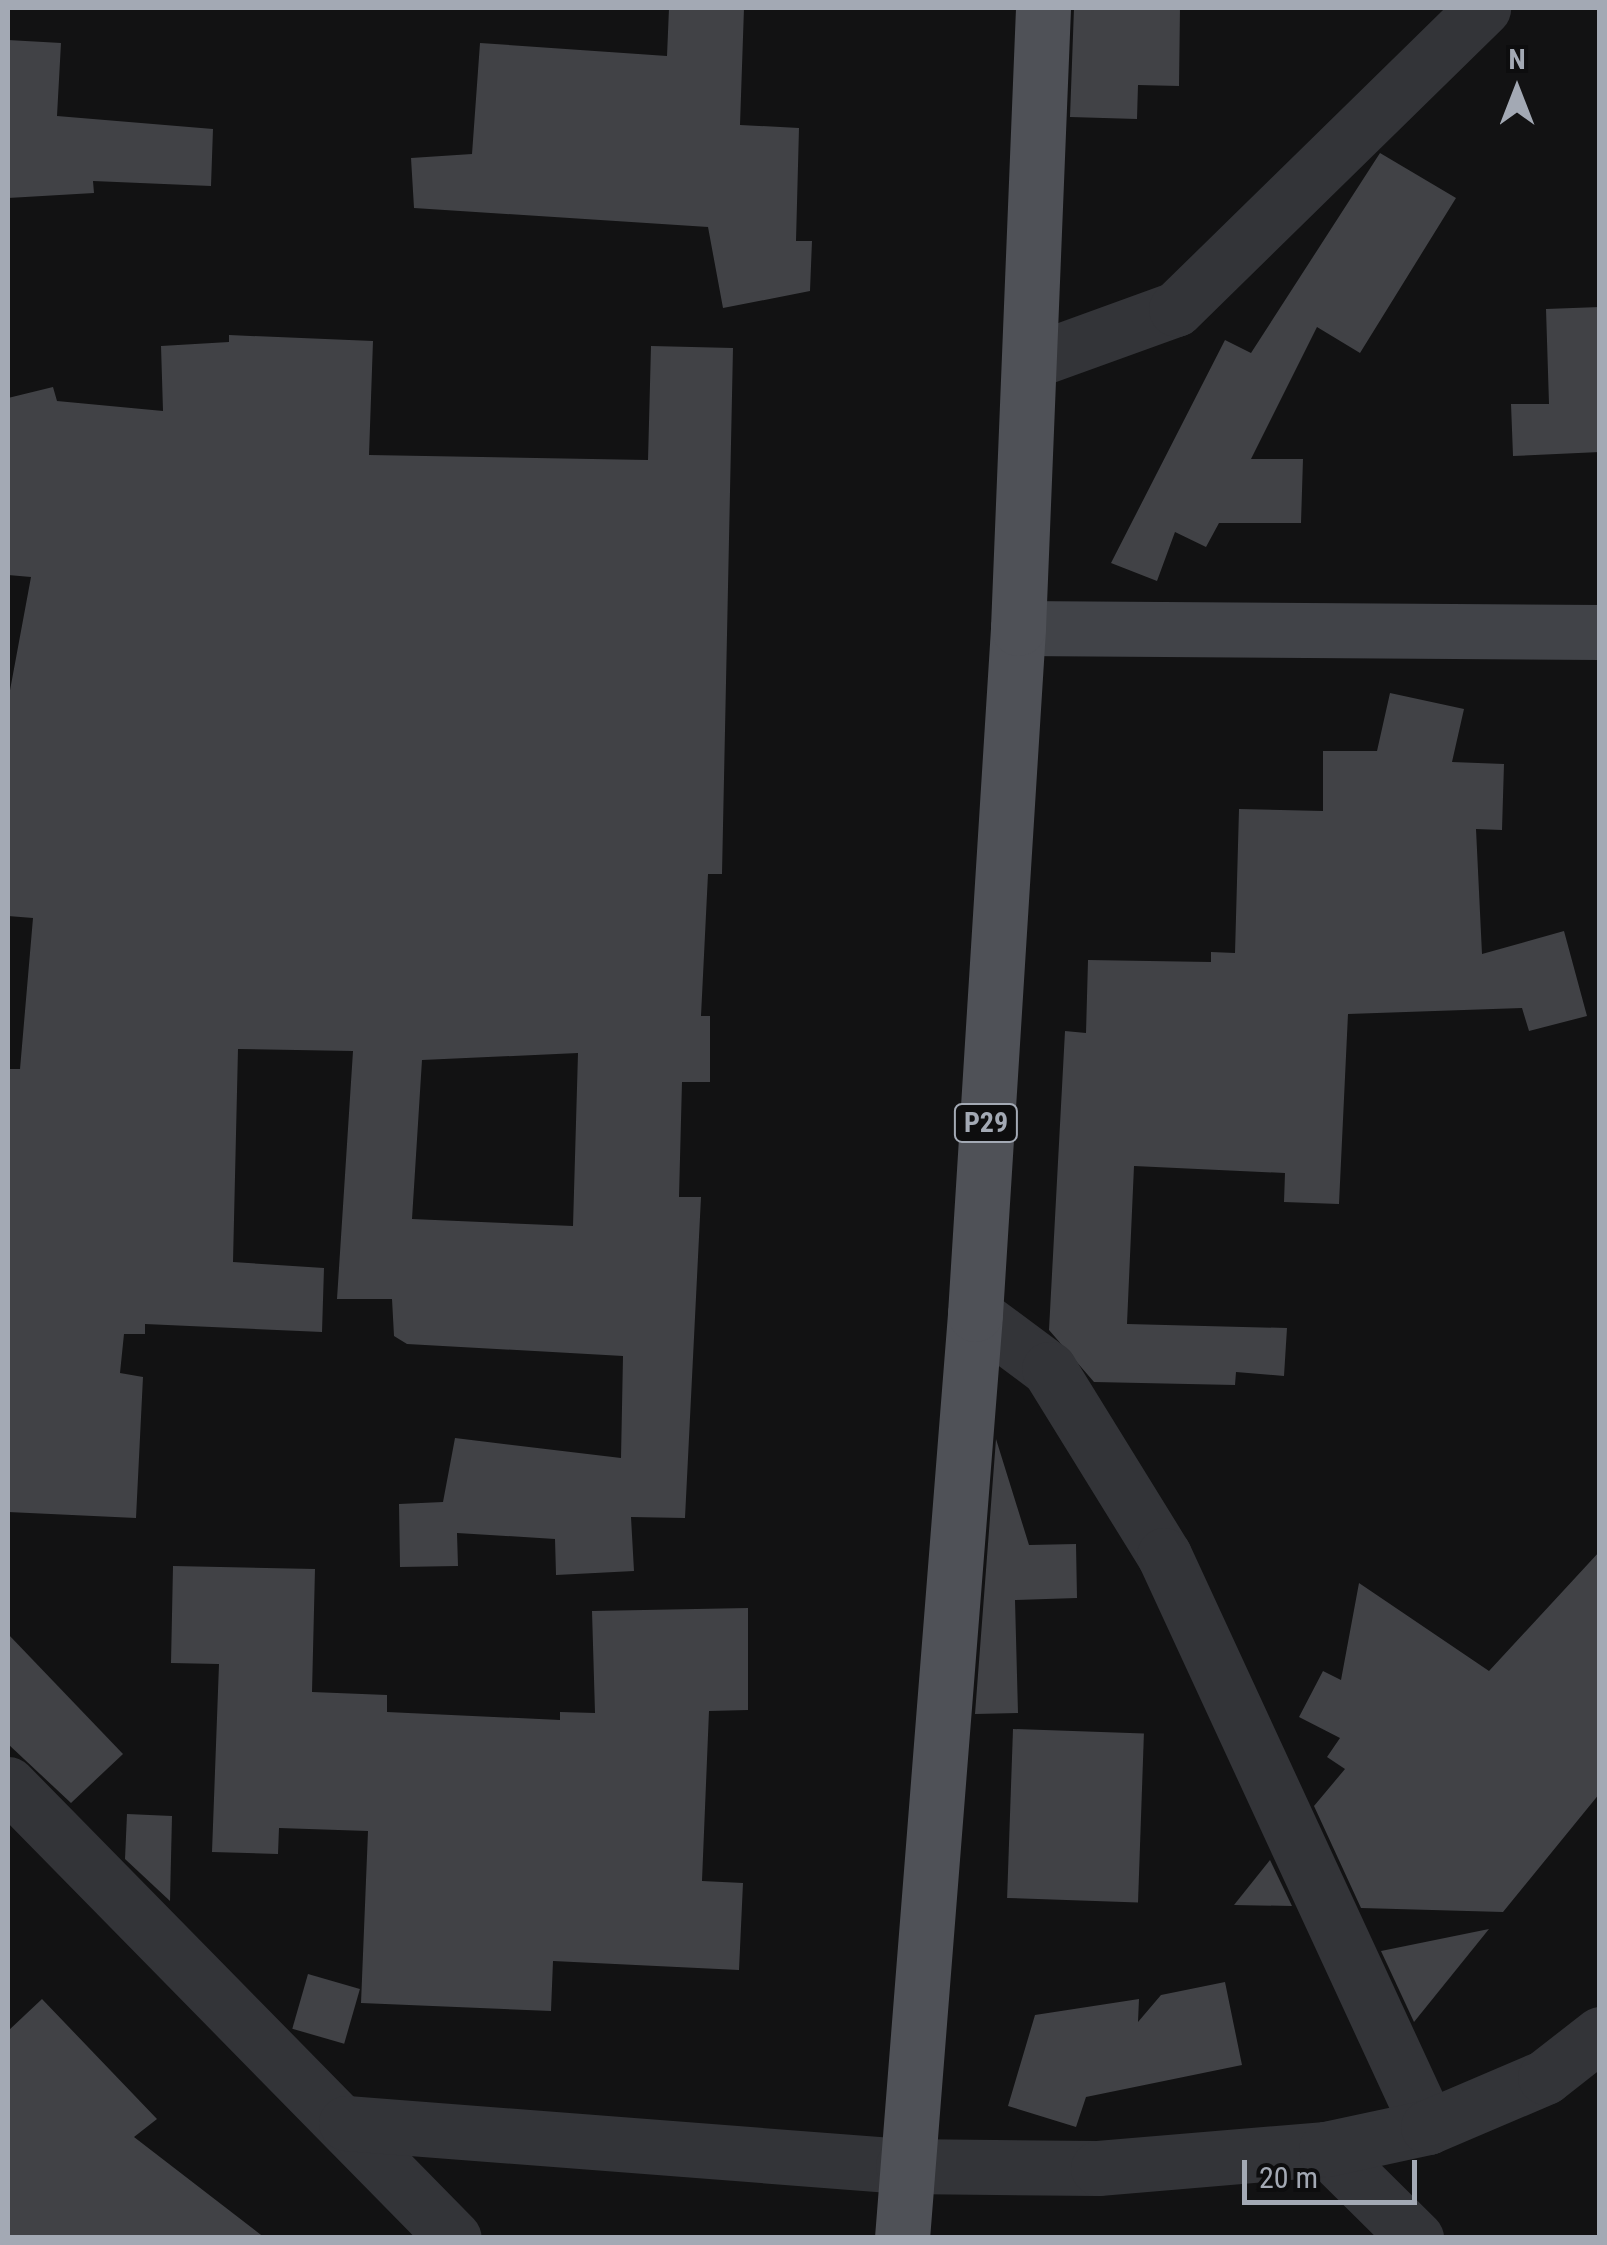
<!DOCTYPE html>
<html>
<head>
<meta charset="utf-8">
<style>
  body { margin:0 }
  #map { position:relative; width:1607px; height:2245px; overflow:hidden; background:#121213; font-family:"Roboto Condensed",sans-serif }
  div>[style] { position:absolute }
  .building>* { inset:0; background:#414246; transform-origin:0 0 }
  .minor>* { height:55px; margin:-27.5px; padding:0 27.5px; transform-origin:27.5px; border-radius:27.5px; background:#333438 }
  .tertiary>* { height:55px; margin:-27.5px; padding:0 27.5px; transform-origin:27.5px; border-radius:27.5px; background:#333438 }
  .secondary>* { height:55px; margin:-27.5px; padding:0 27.5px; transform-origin:27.5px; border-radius:27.5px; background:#414348 }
  .primary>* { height:55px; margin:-27.5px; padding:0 27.5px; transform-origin:27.5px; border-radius:27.5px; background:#4f5157 }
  span { translate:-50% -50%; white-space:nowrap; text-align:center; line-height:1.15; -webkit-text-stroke:8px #0d0d0e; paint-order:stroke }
  .shield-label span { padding:2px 8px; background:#0d0d0e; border:2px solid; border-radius:8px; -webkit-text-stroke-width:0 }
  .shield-label { font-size:28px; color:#a3a9b4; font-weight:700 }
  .frame { position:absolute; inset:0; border:10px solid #a3a9b4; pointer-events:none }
  .north { position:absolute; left:1467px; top:40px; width:100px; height:100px; -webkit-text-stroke:8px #0d0d0e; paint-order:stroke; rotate:0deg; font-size:28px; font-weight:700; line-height:40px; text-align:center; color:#a3a9b4 }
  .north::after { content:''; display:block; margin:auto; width:35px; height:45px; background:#a3a9b4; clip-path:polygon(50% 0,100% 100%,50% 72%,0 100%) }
  .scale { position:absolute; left:1242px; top:2160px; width:175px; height:45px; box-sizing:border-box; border:5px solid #a3a9b4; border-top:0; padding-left:12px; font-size:30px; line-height:35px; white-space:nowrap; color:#a3a9b4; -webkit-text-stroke:8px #0d0d0e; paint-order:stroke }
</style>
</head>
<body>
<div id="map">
  <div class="building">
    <i style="clip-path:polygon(669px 8px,744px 8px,740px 125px,799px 128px,796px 241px,812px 241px,810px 291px,723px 308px,708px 227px,414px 208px,411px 158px,472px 154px,480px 43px,667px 56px)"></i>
    <i style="clip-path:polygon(1074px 8px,1180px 8px,1179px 86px,1138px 85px,1137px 119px,1070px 117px)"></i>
    <i style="clip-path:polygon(8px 40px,61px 43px,57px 116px,213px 129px,211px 186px,93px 181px,94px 193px,8px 198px)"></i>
    <i style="clip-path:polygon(1380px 153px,1456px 198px,1360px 353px,1317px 327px,1251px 459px,1303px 459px,1301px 523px,1219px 523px,1206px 547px,1175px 532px,1157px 581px,1111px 563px,1225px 340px,1251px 353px)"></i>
    <i style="clip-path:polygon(1600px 307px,1600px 452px,1513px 456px,1511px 404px,1549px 404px,1546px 309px)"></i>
    <i style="clip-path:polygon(evenodd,229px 335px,373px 341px,369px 455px,648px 460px,651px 346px,733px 348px,722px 874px,708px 874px,701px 1016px,710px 1016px,710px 1082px,682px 1082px,679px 1197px,701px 1197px,685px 1518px,631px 1517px,634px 1571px,556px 1575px,555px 1539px,457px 1533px,458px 1566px,400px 1567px,399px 1504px,443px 1502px,455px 1438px,621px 1458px,623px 1356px,407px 1344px,394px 1336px,392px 1299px,337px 1299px,353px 1051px,238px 1049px,233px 1262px,324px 1268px,322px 1332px,145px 1324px,145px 1334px,124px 1334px,120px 1373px,143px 1377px,136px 1518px,8px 1512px,8px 1069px,20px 1069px,33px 918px,8px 916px,8px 701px,31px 577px,8px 575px,8px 398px,53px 387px,57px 401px,163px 411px,161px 346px,229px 342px,229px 335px,578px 1053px,573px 1226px,412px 1219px,422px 1060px,578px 1053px)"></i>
    <i style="clip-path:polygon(1390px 693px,1464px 709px,1452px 762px,1504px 764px,1502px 830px,1476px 829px,1482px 954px,1564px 931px,1587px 1016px,1529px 1031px,1522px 1008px,1348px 1014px,1339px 1204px,1284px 1202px,1285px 1173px,1134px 1166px,1127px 1324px,1287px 1328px,1284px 1376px,1236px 1372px,1235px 1385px,1094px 1382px,1049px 1330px,1065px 1031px,1086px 1033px,1088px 960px,1211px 962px,1211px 952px,1235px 953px,1239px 809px,1323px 811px,1323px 751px,1377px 751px)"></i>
    <i style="clip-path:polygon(996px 1439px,1029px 1545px,1076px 1544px,1077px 1598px,1015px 1600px,1018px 1713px,975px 1714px)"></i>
    <i style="clip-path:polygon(1600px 1551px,1600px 1793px,1503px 1912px,1361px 1908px,1314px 1806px,1345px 1769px,1327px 1757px,1340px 1738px,1299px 1717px,1323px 1671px,1341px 1680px,1359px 1583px,1489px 1671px)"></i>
    <i style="clip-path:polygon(173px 1566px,315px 1569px,312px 1692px,387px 1695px,387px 1712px,560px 1720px,560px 1712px,595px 1713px,592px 1611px,748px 1608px,748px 1710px,709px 1711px,702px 1881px,743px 1883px,739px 1970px,553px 1961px,551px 2011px,361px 2003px,368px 1831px,279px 1828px,278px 1854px,212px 1852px,219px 1664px,171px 1663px)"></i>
    <i style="clip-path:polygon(8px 1634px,123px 1754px,71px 1803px,8px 1744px)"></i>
    <i style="left:1013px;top:1729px;width:131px;height:169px;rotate:2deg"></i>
    <i style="clip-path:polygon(127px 1814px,172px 1816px,170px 1901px,125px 1859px)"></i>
    <i style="clip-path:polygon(1270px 1860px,1292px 1906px,1234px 1905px)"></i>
    <i style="clip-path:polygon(1489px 1929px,1414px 2022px,1381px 1951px)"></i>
    <i style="left:308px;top:1974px;width:54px;height:57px;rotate:16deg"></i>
    <i style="clip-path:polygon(1225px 1982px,1242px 2065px,1086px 2097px,1076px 2127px,1008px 2106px,1035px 2015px,1139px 1999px,1138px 2022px,1161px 1995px)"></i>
    <i style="clip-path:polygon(42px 1999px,157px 2119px,134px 2137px,265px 2238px,8px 2238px,8px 2031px)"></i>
  </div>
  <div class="minor">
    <i style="left:1032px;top:361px;width:153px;rotate:-19.9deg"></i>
    <i style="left:1176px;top:309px;width:430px;rotate:-44.4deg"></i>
    <i style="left:975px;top:1314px;width:92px;rotate:36.6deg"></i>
    <i style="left:1049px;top:1369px;width:219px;rotate:58.3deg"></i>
    <i style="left:1164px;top:1555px;width:630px;rotate:65.22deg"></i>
    <i style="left:8px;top:1784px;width:636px;rotate:45.51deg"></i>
    <i style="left:346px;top:2123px;width:559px;rotate:4.41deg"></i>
    <i style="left:1326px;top:2149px;width:127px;rotate:44.7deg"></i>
  </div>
  <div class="tertiary">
    <i style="left:903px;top:2166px;width:195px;rotate:0.6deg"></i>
    <i style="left:1098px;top:2168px;width:229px;rotate:-4.8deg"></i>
    <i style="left:1326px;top:2149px;width:104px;rotate:-12.2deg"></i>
    <i style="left:1428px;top:2127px;width:127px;rotate:-23.1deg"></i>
    <i style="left:1545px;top:2077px;width:70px;rotate:-38deg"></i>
  </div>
  <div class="secondary">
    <i style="left:1018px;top:628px;width:582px;rotate:0.39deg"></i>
  </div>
  <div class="primary">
    <i style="left:902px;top:2238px;width:927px;rotate:-85.48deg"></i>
    <i style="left:975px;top:1314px;width:687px;rotate:-86.41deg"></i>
    <i style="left:1018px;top:628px;width:621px;rotate:-87.69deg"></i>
  </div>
  <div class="shield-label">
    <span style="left:986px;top:1123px">P29</span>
  </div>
  <div class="frame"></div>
  <div class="north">N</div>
  <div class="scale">20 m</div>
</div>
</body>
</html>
